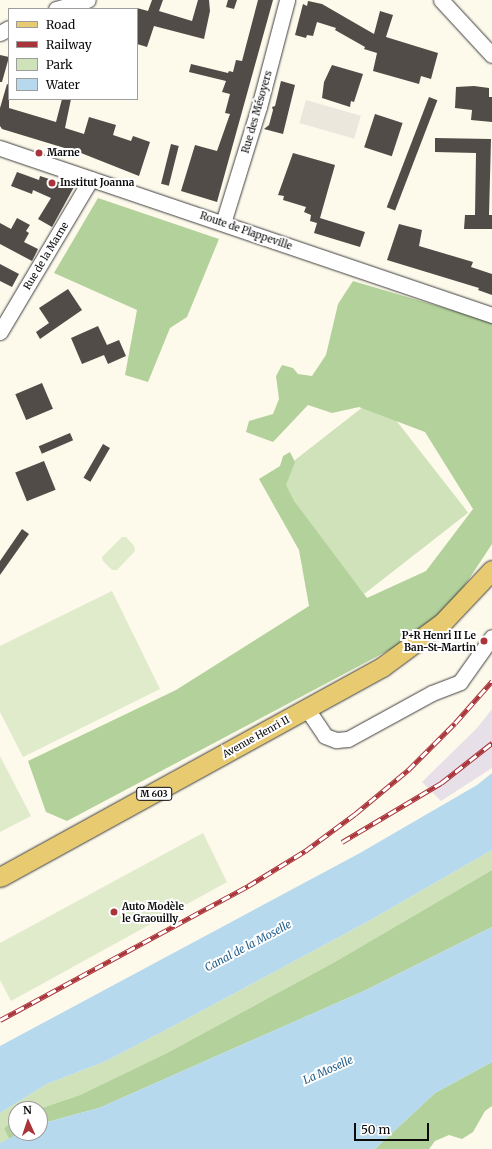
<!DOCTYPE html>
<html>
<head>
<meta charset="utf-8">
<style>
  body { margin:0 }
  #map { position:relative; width:492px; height:1149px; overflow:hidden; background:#fdf9eb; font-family:Merriweather,serif }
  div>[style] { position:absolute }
  .industrial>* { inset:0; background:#e8e0e9 }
  .green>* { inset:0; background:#cfe2b9; transform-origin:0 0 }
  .forest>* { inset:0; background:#b3d19a }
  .pitch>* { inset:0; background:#dfebca }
  .plaza>* { inset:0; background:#ebe7dc; transform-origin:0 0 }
  .water>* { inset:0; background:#b6d9ee }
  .building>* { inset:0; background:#524c49; transform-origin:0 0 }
  .roads { filter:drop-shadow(0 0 1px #3e3e3e) drop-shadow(0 0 1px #3e3e3e) }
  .minor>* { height:15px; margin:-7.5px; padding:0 7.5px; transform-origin:7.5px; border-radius:7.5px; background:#fff }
  .major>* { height:19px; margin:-9.5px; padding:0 9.5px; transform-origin:9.5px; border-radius:9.5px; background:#e8ca70 }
  .rail>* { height:4.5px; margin-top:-2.25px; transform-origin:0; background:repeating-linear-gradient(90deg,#fff 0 9px,#a9343a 0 18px); box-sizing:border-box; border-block:1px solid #a9343a }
  .dots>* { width:11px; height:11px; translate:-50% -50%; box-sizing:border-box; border:2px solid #fff; border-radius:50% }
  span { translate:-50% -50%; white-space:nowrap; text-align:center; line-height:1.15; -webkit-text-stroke:4px #fff; paint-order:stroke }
  .shield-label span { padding:1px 3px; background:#fff; border:1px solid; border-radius:3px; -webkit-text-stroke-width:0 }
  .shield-label { font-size:9px; color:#0b0b0b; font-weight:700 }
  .street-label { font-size:10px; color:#0b0b0b }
  .poi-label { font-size:10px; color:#0b0b0b; font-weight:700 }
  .left { translate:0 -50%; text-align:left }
  .right { translate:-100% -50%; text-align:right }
  .water-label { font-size:11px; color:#245f8c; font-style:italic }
  .legend { position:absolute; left:8px; top:8px; width:130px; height:92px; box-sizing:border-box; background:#fff; border:1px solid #9d9d9d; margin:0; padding:5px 7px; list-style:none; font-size:12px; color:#0b0b0b }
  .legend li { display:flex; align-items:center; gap:8px; height:20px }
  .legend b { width:20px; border:1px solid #9d9d9d }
  .north { position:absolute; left:8px; top:1101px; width:40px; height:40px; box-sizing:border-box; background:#fff; border:1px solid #9d9d9d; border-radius:50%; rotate:357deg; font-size:11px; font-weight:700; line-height:16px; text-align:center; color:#0b0b0b }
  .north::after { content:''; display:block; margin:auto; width:14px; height:18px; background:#a9343a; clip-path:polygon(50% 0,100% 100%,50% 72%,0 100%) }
  .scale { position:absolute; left:354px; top:1123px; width:75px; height:18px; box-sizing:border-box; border:2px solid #0b0b0b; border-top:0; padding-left:5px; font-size:12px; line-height:14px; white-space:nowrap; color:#0b0b0b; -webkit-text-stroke:3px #fff; paint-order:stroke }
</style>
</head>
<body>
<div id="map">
  <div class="industrial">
    <i style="clip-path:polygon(492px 709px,492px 768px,441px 801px,422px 782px,477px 728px)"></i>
  </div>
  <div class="green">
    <i style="left:377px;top:396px;width:148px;height:132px;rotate:52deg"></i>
    <i style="clip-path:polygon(492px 850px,492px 870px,333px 963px,167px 1053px,80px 1095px,39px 1109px,16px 1109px,16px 1119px,4px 1128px,9px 1139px,0 1143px,0 1113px,47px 1084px,106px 1061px,181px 1022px,367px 922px)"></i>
  </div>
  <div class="forest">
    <i style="clip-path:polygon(98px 198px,219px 239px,187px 317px,170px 328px,148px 382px,125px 375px,137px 310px,54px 273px)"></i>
    <i style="clip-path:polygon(353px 281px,492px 322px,492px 544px,440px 623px,67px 821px,46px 812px,28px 761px,176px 690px,309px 606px,299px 550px,259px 479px,280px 466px,283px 456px,290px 452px,295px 462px,286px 485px,294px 501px,367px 598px,426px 571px,473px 509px,425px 432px,359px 407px,332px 413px,308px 405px,273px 442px,246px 432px,249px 421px,273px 414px,279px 399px,276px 376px,282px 365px,293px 368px,298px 374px,312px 376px,326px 355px,338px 304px)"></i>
    <i style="clip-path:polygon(492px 870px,492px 927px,366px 990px,99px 1108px,40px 1124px,39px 1109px,80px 1095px,167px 1053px,333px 963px)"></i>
    <i style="clip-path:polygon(492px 1062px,492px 1106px,485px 1111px,473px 1132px,462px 1139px,449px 1135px,435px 1141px,429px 1149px,375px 1149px,435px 1093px)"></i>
    <i style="clip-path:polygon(16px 1119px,16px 1133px,20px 1133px,9px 1139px,4px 1128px)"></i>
  </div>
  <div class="pitch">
    <i style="clip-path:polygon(122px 537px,126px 537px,134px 546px,135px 551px,117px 570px,112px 570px,103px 561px,102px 557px)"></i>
    <i style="clip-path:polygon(112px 591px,160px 689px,23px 757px,0 712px,0 646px)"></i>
    <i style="clip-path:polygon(0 756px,31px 816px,0 832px)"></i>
    <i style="clip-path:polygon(203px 833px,227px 882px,11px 1001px,0 980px,0 943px)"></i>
  </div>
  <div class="plaza">
    <i style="left:306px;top:100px;width:57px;height:24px;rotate:16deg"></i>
  </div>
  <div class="water">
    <i style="clip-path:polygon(492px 773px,492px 850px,367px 922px,181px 1022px,106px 1061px,47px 1084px,0 1113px,0 1046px,360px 853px,477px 785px)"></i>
    <i style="clip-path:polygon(492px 927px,492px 1062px,435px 1093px,375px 1149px,0 1149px,0 1143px,20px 1133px,40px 1133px,40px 1124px,99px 1108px,366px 990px)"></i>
  </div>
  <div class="building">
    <i style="clip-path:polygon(152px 0,163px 0,159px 11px,192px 21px,198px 0,209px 0,210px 11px,204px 39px,154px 26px,147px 47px,137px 44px,137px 8px,148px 11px)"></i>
    <i style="clip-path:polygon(228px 0,237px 0,234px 9px,226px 7px)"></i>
    <i style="clip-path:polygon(258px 0,273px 0,217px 202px,181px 191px,195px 145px,217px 151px,230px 114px,225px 113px,230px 94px,222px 92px,226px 81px,189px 72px,191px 64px,228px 73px,229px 71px,233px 72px,236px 60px,242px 61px)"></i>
    <i style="clip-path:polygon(308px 1px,322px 4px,374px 34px,380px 11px,393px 15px,386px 37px,438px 53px,431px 79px,421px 76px,419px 84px,373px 71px,377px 53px,364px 49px,365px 47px,335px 30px,336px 28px,317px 22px,313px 36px,307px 35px,306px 38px,295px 35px,303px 4px,307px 6px)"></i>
    <i style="clip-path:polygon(0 55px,9px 57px,2px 82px,0 82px)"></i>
    <i style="clip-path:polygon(332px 65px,363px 74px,354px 102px,351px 101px,350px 107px,322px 98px,324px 82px)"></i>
    <i style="clip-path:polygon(281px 81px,295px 85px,283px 134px,264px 129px,269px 125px,273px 110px,272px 107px,275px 106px)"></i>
    <i style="clip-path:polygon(7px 84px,9px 85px,9px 108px,56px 122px,62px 99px,71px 99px,65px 128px,84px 134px,89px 117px,116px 125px,113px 135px,131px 141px,133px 136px,150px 142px,139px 176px,81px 153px,2px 129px,0 126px,0 108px)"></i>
    <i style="clip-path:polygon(474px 86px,489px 88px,489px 97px,492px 97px,492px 122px,471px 120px,472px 110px,455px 108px,456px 87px)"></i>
    <i style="left:429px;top:97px;width:9px;height:118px;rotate:21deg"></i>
    <i style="left:375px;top:114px;width:29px;height:35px;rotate:18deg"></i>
    <i style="clip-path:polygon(435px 138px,491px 139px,489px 215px,492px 215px,492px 229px,464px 229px,465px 215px,475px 215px,476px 153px,435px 152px)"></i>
    <i style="left:171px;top:144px;width:8px;height:41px;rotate:14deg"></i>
    <i style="clip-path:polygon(293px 153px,335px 165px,320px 218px,365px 232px,360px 247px,314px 233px,317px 223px,310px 221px,311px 215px,304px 212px,306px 207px,283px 200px,284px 196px,278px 195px)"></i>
    <i style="clip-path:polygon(17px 172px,39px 180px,40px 176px,74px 187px,52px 227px,38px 219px,51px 198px,33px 190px,32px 194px,11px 186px)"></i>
    <i style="clip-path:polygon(17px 218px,30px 225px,26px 231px,29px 233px,24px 242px,38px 249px,32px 261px,0 244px,0 223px,11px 229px)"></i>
    <i style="clip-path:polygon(399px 224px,422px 230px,419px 246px,473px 262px,471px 267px,492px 274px,492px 295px,478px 290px,479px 288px,387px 260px)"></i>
    <i style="clip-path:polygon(0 264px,19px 274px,12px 287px,0 281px)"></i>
    <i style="clip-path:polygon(68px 289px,82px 310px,40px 339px,36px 332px,49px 323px,39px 308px)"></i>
    <i style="clip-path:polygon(98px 326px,107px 345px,119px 340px,126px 356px,108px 364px,104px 355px,82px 364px,71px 338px)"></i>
    <i style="left:42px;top:383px;width:28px;height:29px;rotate:67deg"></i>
    <i style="left:70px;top:433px;width:8px;height:34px;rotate:67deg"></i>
    <i style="left:103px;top:444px;width:8px;height:39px;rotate:30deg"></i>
    <i style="left:44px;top:461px;width:31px;height:31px;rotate:68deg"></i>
    <i style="clip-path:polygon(22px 529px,29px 534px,0 575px,0 561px)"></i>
  </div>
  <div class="roads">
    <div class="minor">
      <i style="left:441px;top:0;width:75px;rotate:47.2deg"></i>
      <i style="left:56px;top:9px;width:33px;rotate:-16deg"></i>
      <i style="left:0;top:33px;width:10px;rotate:-29deg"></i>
      <i style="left:0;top:148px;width:520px;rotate:18.75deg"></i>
      <i style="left:223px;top:223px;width:121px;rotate:-72.8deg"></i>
      <i style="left:259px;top:107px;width:111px;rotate:-75.3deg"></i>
      <i style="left:0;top:332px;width:178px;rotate:-59.3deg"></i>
      <i style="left:307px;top:709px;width:32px;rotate:56deg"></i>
      <i style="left:325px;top:736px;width:12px;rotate:20deg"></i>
      <i style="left:336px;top:740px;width:12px;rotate:-5deg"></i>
      <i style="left:348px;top:739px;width:96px;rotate:-28.7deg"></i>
      <i style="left:432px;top:693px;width:30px;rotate:-21deg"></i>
      <i style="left:460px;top:682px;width:55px;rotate:-54.6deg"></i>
    </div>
    <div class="major">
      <i style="left:0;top:877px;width:436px;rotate:-28.8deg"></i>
      <i style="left:382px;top:667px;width:74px;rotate:-36.3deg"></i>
      <i style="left:442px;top:623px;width:73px;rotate:-46.7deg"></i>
    </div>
  </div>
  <div class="rail">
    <i style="left:342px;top:842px;width:115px;rotate:-30.8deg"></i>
    <i style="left:441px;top:783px;width:65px;rotate:-38.1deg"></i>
    <i style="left:0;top:1020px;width:282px;rotate:-28.4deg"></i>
    <i style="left:248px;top:886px;width:67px;rotate:-31.6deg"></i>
    <i style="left:305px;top:851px;width:62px;rotate:-36.5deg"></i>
    <i style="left:355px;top:814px;width:69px;rotate:-39.7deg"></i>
    <i style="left:408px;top:770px;width:66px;rotate:-45deg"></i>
    <i style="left:455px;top:723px;width:56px;rotate:-48.6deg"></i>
  </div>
  <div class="dots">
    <i style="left:39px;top:153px;background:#a9343a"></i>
    <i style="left:52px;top:183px;background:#a9343a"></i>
    <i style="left:484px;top:641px;background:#a9343a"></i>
    <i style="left:114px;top:912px;background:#a9343a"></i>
  </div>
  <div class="shield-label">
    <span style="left:154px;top:794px">M 603</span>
  </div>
  <div class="street-label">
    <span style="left:257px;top:112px;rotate:-74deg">Rue des Mésoyers</span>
    <span style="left:246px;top:231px;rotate:19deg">Route de Plappeville</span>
    <span style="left:46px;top:256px;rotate:-59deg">Rue de la Marne</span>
    <span style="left:256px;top:737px;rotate:-29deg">Avenue Henri II</span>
  </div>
  <div class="poi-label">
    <span class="left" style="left:47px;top:153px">Marne</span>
    <span class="left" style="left:60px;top:183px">Institut Joanna</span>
    <span class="right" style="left:476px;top:641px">P+R Henri II Le<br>Ban-St-Martin</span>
    <span class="left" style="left:122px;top:912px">Auto Modèle<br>le Graouilly</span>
  </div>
  <div class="water-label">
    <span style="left:248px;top:946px;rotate:-28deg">Canal de la Moselle</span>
    <span style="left:328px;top:1070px;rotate:-24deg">La Moselle</span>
  </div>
  <ul class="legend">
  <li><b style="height:5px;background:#e8ca70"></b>Road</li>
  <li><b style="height:5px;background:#a9343a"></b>Railway</li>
  <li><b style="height:11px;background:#cfe2b9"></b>Park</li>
  <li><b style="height:11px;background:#b6d9ee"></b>Water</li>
  </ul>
  <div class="north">N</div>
  <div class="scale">50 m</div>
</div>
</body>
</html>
